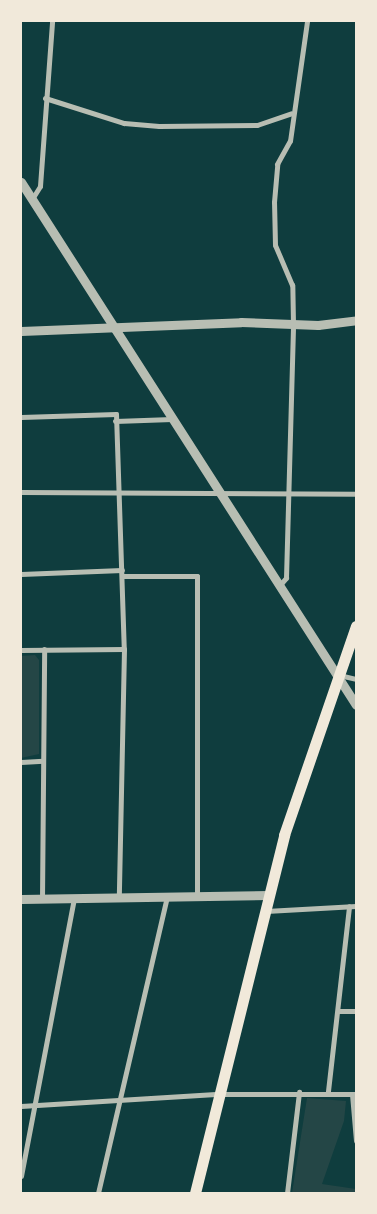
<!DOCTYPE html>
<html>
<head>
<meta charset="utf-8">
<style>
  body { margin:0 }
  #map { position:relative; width:377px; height:1214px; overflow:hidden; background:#0f3d3e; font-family:"Fira Sans Condensed",sans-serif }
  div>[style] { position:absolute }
  .green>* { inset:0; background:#244646 }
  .minor>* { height:5px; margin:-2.5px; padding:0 2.5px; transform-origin:2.5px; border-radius:2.5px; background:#b8beb3 }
  .tertiary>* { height:9px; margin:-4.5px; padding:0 4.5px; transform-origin:4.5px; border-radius:4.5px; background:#b8beb3 }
  .primary>* { height:11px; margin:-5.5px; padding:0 5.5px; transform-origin:5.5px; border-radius:5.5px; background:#f1e9da }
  span { translate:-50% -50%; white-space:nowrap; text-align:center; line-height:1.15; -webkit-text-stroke:5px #f1e9da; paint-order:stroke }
  .frame { position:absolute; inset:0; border:22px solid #f1e9da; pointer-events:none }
</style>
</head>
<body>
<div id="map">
  <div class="green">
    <i style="clip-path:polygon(35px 655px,39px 660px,39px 754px,21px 758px,21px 656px)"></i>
    <i style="clip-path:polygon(307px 1098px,346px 1101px,344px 1121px,322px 1184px,356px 1189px,356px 1193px,292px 1193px)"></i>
  </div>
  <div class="minor">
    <i style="left:45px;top:98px;width:83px;rotate:17.6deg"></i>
    <i style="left:124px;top:123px;width:35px;rotate:5deg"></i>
    <i style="left:159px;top:126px;width:98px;rotate:-0.6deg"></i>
    <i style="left:257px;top:125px;width:36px;rotate:-19deg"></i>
    <i style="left:32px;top:199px;width:15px;rotate:-58deg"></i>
    <i style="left:40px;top:186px;width:165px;rotate:-85.8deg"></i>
    <i style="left:21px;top:417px;width:95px;rotate:-1.8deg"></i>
    <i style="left:116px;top:414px;width:235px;rotate:88.1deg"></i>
    <i style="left:124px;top:649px;width:248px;rotate:91.2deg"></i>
    <i style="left:115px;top:421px;width:57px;rotate:-2deg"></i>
    <i style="left:21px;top:492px;width:335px;rotate:0.3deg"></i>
    <i style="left:21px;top:574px;width:101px;rotate:-2.3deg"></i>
    <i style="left:122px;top:576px;width:75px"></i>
    <i style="left:197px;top:576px;width:318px;rotate:90deg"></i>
    <i style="left:279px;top:586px;width:11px;rotate:-49deg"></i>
    <i style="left:286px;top:578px;width:254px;rotate:-88.4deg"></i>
    <i style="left:293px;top:324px;width:39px;rotate:-91deg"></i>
    <i style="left:292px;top:285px;width:43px;rotate:-113deg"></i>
    <i style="left:275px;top:245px;width:43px;rotate:-91.3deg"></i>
    <i style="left:274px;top:202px;width:38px;rotate:-85deg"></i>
    <i style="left:277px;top:164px;width:26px;rotate:-61deg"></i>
    <i style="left:290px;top:141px;width:121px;rotate:-81.9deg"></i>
    <i style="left:21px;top:650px;width:103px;rotate:-0.6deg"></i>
    <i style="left:339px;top:675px;width:17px;rotate:13deg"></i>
    <i style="left:21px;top:762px;width:22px;rotate:-3deg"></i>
    <i style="left:42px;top:899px;width:250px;rotate:-89.5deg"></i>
    <i style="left:266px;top:911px;width:90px;rotate:-3.2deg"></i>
    <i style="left:338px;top:1011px;width:18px"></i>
    <i style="left:328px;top:1091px;width:186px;rotate:-83.5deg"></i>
    <i style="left:352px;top:1094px;width:47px;rotate:85.1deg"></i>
    <i style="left:21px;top:1106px;width:199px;rotate:-3.5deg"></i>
    <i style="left:220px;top:1094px;width:136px"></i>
    <i style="left:21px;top:1176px;width:283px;rotate:-79.2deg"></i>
    <i style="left:98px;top:1193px;width:305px;rotate:-76.9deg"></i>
    <i style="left:287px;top:1193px;width:102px;rotate:-83.2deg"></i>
  </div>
  <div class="tertiary">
    <i style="left:21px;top:182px;width:621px;rotate:57.36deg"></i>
    <i style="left:21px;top:331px;width:220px;rotate:-2.3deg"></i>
    <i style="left:241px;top:322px;width:77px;rotate:2.2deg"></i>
    <i style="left:318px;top:325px;width:38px;rotate:-7deg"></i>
    <i style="left:21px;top:899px;width:248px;rotate:-0.9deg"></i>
  </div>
  <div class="primary">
    <i style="left:195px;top:1193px;width:369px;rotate:-76deg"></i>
    <i style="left:284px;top:835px;width:221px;rotate:-71deg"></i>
  </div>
  <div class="frame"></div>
</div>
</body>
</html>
